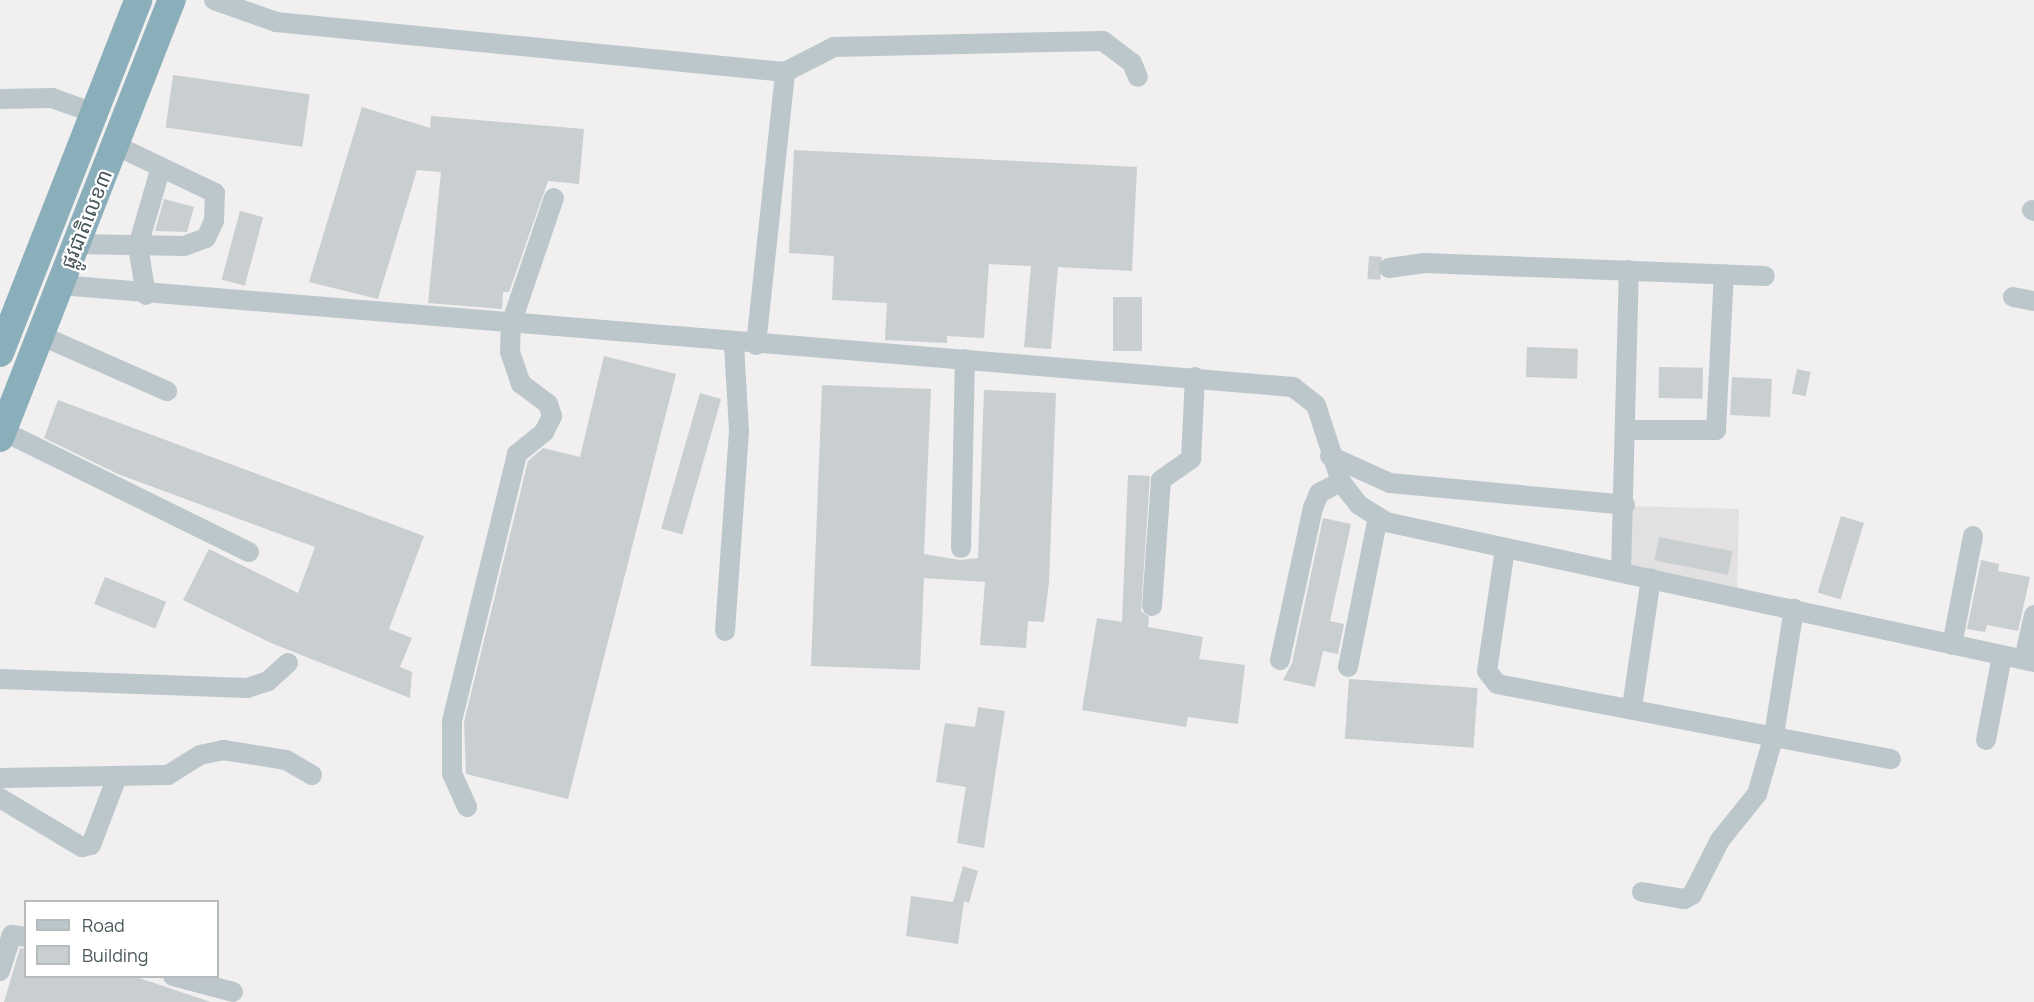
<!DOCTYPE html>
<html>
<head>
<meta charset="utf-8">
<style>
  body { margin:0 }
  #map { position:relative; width:2034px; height:1002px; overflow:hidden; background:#f1eff0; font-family:Manrope,"Noto Sans Khmer",sans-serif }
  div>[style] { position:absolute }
  .education>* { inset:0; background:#e2e0e1 }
  .building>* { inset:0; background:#c9ced0; transform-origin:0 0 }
  .minor>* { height:20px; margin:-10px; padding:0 10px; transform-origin:10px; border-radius:10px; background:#bcc7cb }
  .highway>* { height:28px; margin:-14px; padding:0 14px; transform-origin:14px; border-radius:14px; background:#8aafba }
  span { translate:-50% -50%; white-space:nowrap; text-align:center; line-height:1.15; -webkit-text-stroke:4.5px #fff; paint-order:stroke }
  .street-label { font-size:20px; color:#48575b }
  .legend { position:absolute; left:24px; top:900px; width:195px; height:78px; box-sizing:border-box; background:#fff; border:2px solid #b6bcbd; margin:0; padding:8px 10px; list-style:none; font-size:18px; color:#48575b }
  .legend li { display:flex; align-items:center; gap:12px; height:30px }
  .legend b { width:30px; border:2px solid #b6bcbd }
</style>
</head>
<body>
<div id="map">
  <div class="education">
    <i style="clip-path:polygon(1631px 506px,1739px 509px,1737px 589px,1625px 566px)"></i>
  </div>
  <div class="building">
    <i style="left:173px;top:75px;width:138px;height:53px;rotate:8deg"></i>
    <i style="clip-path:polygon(362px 107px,430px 128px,431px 116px,584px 129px,579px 184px,548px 181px,509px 292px,503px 292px,502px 309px,428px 303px,441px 172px,417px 170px,378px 299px,309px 282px)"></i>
    <i style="clip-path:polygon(794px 150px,1137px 167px,1132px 271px,1058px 267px,1051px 349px,1024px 347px,1031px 266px,989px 264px,984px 338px,947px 336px,947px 343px,885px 340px,887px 303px,832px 300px,834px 256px,789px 253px)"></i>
    <i style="clip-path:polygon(164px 199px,194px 207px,187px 232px,155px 231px)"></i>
    <i style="left:240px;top:211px;width:24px;height:71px;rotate:15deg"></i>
    <i style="left:1369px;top:256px;width:13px;height:23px;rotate:4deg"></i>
    <i style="left:1113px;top:297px;width:29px;height:54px"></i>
    <i style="left:1527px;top:347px;width:51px;height:30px;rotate:2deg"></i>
    <i style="clip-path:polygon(604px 356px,676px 374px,568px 799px,466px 774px,464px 722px,528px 461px,543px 448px,580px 457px)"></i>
    <i style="left:1659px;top:367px;width:44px;height:31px;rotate:1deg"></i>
    <i style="left:1797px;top:369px;width:14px;height:25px;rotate:12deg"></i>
    <i style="left:1732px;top:377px;width:40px;height:38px;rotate:3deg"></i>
    <i style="clip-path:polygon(822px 385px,931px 389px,924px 554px,960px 560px,978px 558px,984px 390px,1056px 393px,1049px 582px,1044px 622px,1028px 621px,1026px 648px,980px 645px,985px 582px,924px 578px,920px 670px,811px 666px)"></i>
    <i style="left:700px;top:393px;width:22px;height:141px;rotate:16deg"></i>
    <i style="clip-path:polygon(58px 400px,424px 536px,389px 629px,412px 638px,400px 667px,412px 672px,410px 698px,271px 643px,183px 600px,209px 549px,298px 593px,315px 547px,118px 474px,44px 438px)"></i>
    <i style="clip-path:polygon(1128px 475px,1150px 476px,1141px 611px,1149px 617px,1148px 627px,1203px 637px,1199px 659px,1245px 665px,1238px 724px,1188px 717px,1186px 727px,1082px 710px,1097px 618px,1122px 622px)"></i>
    <i style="left:1841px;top:516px;width:24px;height:80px;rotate:17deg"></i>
    <i style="clip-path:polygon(1323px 518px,1351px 524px,1330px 621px,1344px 624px,1338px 654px,1323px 651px,1315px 687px,1283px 680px,1292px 663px)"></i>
    <i style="left:1659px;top:537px;width:75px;height:24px;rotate:11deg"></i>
    <i style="clip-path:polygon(1981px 560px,1999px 564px,1998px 571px,2030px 577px,2018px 631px,1987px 625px,1985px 632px,1967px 629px)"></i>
    <i style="left:105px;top:577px;width:66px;height:29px;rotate:22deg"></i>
    <i style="left:1349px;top:679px;width:129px;height:60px;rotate:4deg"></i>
    <i style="clip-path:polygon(978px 707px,1005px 711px,984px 848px,957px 843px,966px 787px,936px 782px,945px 723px,975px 727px)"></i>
    <i style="clip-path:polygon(963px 866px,978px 871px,969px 903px,964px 901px,958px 944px,906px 936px,911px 896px,953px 902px)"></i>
    <i style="clip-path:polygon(20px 948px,26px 949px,26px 976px,133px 976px,211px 1002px,4px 1002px)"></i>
  </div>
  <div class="minor">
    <i style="left:214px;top:0;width:66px;rotate:19.5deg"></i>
    <i style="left:276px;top:22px;width:511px;rotate:5.61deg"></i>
    <i style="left:785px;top:72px;width:55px;rotate:-27deg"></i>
    <i style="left:834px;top:47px;width:269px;rotate:-1.3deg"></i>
    <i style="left:1103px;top:41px;width:36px;rotate:37deg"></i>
    <i style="left:1132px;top:63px;width:15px;rotate:67deg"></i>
    <i style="left:0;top:99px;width:52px;rotate:-1.1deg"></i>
    <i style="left:52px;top:98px;width:45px;rotate:19.7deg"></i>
    <i style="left:2032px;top:210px;width:2px;rotate:27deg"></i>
    <i style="left:76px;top:244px;width:108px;rotate:1.1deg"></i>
    <i style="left:184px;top:246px;width:23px;rotate:-20deg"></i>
    <i style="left:206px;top:238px;width:19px;rotate:-65deg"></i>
    <i style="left:214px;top:221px;width:28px;rotate:-88deg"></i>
    <i style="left:215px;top:193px;width:111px;rotate:-154.4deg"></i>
    <i style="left:1389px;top:268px;width:36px;rotate:-8deg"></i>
    <i style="left:1425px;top:263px;width:340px;rotate:2.2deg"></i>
    <i style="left:60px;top:285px;width:1237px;rotate:4.73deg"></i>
    <i style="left:1293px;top:387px;width:29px;rotate:38deg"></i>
    <i style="left:1316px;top:405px;width:81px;rotate:72deg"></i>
    <i style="left:1341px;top:482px;width:29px;rotate:52deg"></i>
    <i style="left:1359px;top:505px;width:32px;rotate:32deg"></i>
    <i style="left:1386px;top:522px;width:663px;rotate:12.19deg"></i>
    <i style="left:146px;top:295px;width:50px;rotate:-99.3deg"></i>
    <i style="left:138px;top:246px;width:82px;rotate:-73.8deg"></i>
    <i style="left:2013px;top:297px;width:21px;rotate:11deg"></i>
    <i style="left:40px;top:335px;width:139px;rotate:23.8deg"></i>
    <i style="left:756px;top:345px;width:275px;rotate:-83.9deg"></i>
    <i style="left:1629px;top:430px;width:87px"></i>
    <i style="left:1716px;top:430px;width:156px;rotate:-87.1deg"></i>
    <i style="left:3px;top:431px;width:274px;rotate:26.2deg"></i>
    <i style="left:1330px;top:456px;width:66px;rotate:24.2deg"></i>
    <i style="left:1390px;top:483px;width:236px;rotate:5.3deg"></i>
    <i style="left:961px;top:548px;width:189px;rotate:-88.8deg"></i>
    <i style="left:1505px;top:549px;width:123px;rotate:98.4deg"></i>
    <i style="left:1487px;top:671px;width:16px;rotate:52deg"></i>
    <i style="left:1497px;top:684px;width:401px;rotate:10.8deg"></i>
    <i style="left:1621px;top:571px;width:301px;rotate:-88.5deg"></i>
    <i style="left:1152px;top:606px;width:126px;rotate:-85.9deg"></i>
    <i style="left:1161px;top:480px;width:37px;rotate:-35deg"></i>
    <i style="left:1191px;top:459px;width:82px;rotate:-87.2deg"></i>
    <i style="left:725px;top:631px;width:200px;rotate:-86deg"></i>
    <i style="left:739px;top:431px;width:87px;rotate:-93.3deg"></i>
    <i style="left:1952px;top:645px;width:111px;rotate:-79.1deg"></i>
    <i style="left:2024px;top:659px;width:45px;rotate:-77.2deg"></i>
    <i style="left:1280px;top:660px;width:156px;rotate:-77.8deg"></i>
    <i style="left:1313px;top:508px;width:16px;rotate:-68deg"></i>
    <i style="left:1319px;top:493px;width:25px;rotate:-27deg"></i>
    <i style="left:1348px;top:667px;width:153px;rotate:-78.7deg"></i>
    <i style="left:0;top:679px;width:247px;rotate:2.1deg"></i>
    <i style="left:247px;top:688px;width:22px;rotate:-18deg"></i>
    <i style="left:268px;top:681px;width:27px;rotate:-42deg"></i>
    <i style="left:1632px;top:707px;width:130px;rotate:-81.6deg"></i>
    <i style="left:1986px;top:740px;width:86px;rotate:-79.2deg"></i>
    <i style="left:0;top:778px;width:168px;rotate:-1deg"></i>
    <i style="left:168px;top:775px;width:38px;rotate:-32deg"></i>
    <i style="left:200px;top:755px;width:24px;rotate:-12deg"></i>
    <i style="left:223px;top:750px;width:64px;rotate:9deg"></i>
    <i style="left:286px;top:760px;width:30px;rotate:30deg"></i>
    <i style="left:0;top:798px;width:96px;rotate:30.9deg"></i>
    <i style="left:82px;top:847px;width:9px;rotate:-13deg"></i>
    <i style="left:91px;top:845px;width:73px;rotate:-69.1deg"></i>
    <i style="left:467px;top:807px;width:36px;rotate:-114deg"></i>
    <i style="left:452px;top:774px;width:53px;rotate:-90deg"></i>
    <i style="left:452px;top:721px;width:275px;rotate:-76.3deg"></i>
    <i style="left:517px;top:454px;width:35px;rotate:-39deg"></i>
    <i style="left:544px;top:432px;width:18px;rotate:-63deg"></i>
    <i style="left:552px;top:416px;width:13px;rotate:-108deg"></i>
    <i style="left:548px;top:404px;width:34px;rotate:-143deg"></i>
    <i style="left:521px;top:384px;width:34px;rotate:-109deg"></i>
    <i style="left:510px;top:352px;width:28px;rotate:-88deg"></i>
    <i style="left:511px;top:324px;width:133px;rotate:-71.2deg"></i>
    <i style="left:1642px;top:892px;width:43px;rotate:9.5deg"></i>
    <i style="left:1684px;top:899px;width:9px;rotate:-27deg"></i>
    <i style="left:1692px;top:895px;width:62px;rotate:-63deg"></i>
    <i style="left:1720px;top:840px;width:59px;rotate:-51.2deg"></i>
    <i style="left:1757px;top:794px;width:61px;rotate:-73.9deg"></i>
    <i style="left:1774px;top:735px;width:128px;rotate:-81deg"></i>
    <i style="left:0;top:971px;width:38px;rotate:-72deg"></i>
    <i style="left:12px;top:935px;width:14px;rotate:8deg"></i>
    <i style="left:173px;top:976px;width:62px;rotate:14.9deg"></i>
  </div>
  <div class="highway">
    <i style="left:0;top:353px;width:379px;rotate:-68.6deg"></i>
    <i style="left:0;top:438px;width:471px;rotate:-68.6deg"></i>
  </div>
  <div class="street-label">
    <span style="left:86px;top:219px;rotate:-68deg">ផ្លូវជាតិលេខ៣</span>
  </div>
  <ul class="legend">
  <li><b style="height:8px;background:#bcc7cb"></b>Road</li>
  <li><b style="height:16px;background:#c9ced0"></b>Building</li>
  </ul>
</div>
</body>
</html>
